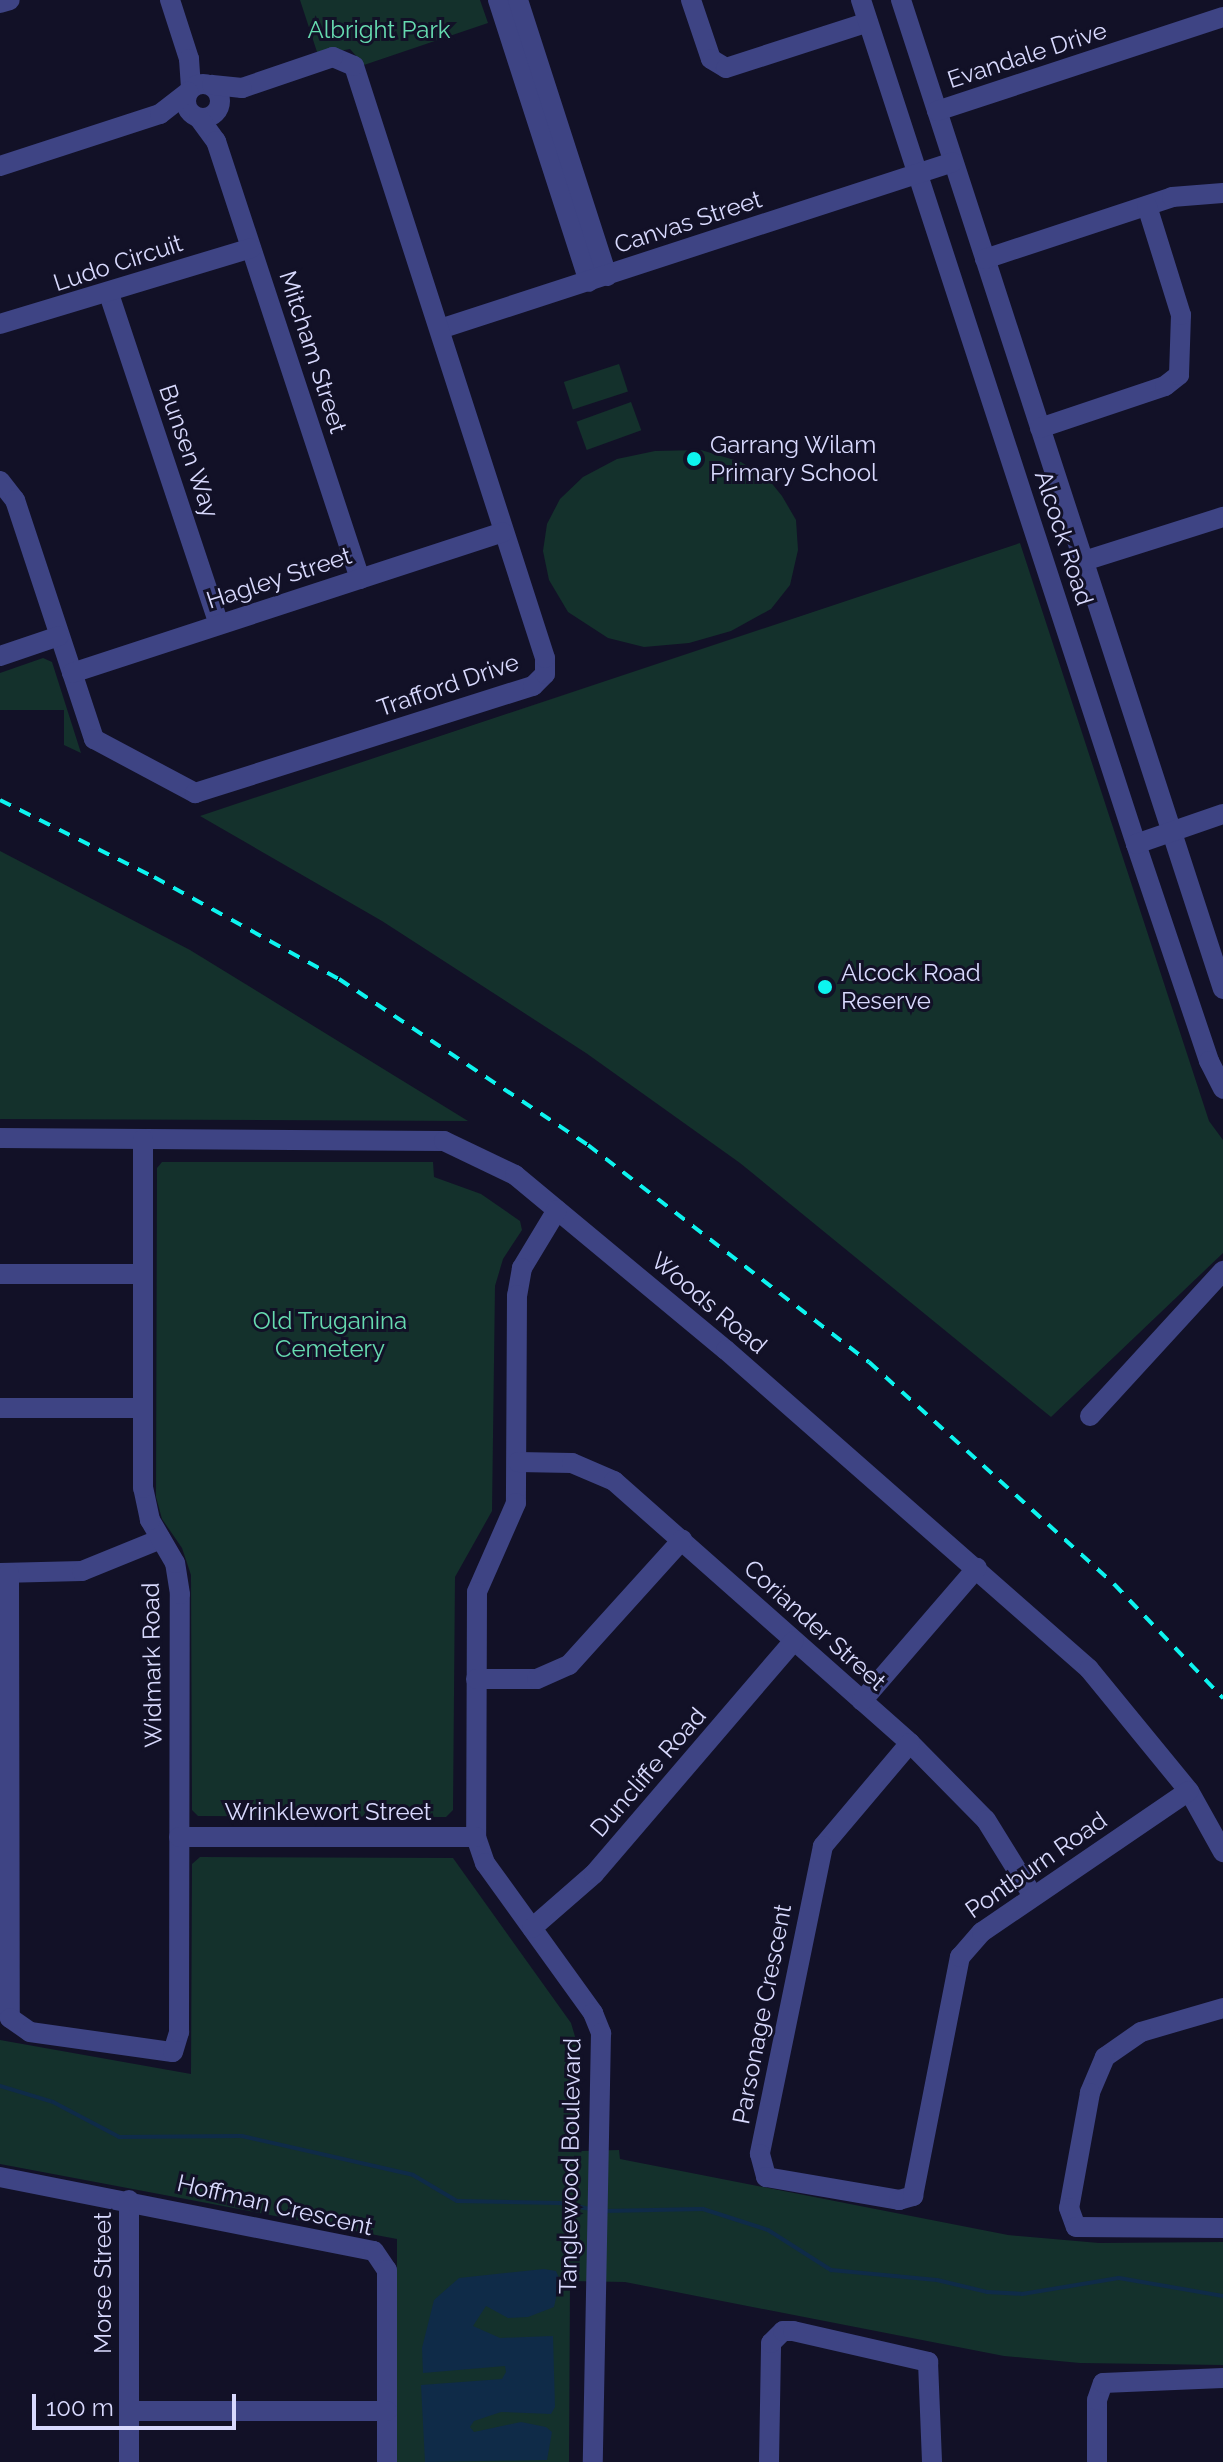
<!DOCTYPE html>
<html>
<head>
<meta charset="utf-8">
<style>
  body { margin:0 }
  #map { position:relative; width:1223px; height:2462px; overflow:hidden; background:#121127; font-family:Raleway,sans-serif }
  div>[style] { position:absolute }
  .green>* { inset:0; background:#14312c; transform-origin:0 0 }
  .water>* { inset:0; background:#0f2b48 }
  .stream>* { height:4px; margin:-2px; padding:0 2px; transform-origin:2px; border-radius:2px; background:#0f2b48 }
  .minor>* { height:20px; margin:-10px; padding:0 10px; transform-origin:10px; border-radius:10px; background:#3e4484 }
  .minor>.ring { margin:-10px; padding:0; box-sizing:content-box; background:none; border:20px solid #3e4484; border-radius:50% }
  .rail>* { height:4px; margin-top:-2px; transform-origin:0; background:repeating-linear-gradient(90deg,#0df4ef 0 12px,transparent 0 22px) }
  .dots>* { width:22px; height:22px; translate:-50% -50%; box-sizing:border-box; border:4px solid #121127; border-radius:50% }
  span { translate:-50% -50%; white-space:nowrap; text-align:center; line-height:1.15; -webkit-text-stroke:6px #121127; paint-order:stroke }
  .park-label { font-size:24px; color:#66dbb0 }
  .street-label { font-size:24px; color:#d8d9fd }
  .poi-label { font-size:24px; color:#d8d9fd }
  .left { translate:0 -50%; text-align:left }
  .scale { position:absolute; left:32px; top:2394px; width:204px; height:36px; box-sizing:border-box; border:4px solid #d8d9fd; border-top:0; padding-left:10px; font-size:24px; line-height:28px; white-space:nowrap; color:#d8d9fd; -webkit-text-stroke:6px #121127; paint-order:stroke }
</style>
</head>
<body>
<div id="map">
  <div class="green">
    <i style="clip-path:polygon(300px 0,480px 0,488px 23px,364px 65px,350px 49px,318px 55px)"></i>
    <i style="left:619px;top:364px;width:29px;height:58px;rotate:72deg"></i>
    <i style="left:631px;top:402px;width:30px;height:58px;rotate:70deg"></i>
    <i style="clip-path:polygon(701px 450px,741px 462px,769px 480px,782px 496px,796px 520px,798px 550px,790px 585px,771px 609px,731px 631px,689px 643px,644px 647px,608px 638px,568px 612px,549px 580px,543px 551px,547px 524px,560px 499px,583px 477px,617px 459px,655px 451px)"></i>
    <i style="clip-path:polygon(1020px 543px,1209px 1121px,1223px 1140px,1223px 1253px,1051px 1417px,740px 1163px,586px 1053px,382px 921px,200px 816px)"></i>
    <i style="clip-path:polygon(43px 658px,52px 662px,81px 753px,64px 745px,64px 710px,0 710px,0 673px)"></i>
    <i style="clip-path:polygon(0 851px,190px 950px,468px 1121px,0 1119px)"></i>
    <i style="clip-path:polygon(162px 1162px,433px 1162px,434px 1177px,481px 1194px,520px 1221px,522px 1230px,503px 1259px,495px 1286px,492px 1511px,455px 1577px,453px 1810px,446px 1817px,198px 1816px,192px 1810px,191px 1575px,182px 1548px,162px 1519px,156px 1497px,157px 1168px)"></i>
    <i style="clip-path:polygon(200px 1857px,453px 1858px,571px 2023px,579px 2050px,580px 2151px,619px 2150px,620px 2159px,1008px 2235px,1099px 2243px,1223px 2242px,1223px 2365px,1080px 2363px,1004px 2356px,625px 2282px,570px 2281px,569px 2462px,397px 2462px,397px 2239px,0 2164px,0 2040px,191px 2074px,192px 1864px)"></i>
  </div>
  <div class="water">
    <i style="clip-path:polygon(544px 2269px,556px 2271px,560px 2280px,554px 2307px,528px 2317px,508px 2318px,486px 2306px,473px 2326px,500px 2338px,553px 2336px,555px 2407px,551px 2414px,501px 2412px,474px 2421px,470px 2427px,474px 2432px,521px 2422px,546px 2427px,552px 2432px,547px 2460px,425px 2462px,421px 2385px,502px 2379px,506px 2372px,505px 2366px,423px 2373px,422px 2348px,434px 2300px,459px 2278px)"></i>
  </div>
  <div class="stream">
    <i style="left:0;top:2086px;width:55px;rotate:16.8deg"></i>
    <i style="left:53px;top:2102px;width:75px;rotate:27.9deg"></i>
    <i style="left:119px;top:2137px;width:123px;rotate:-0.5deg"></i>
    <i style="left:242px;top:2136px;width:175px;rotate:12.8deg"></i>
    <i style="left:413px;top:2175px;width:51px;rotate:30.6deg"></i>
    <i style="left:457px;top:2201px;width:103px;rotate:1.1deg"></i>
    <i style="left:560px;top:2203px;width:31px;rotate:11deg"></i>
    <i style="left:603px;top:2211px;width:100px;rotate:-1.1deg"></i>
    <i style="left:703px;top:2209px;width:68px;rotate:17.9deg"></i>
    <i style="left:768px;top:2230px;width:75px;rotate:32.4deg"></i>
    <i style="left:831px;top:2270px;width:106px;rotate:5.4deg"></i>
    <i style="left:937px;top:2280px;width:51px;rotate:13.5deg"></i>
    <i style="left:987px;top:2292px;width:35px;rotate:3deg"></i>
    <i style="left:1022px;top:2294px;width:98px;rotate:-9.4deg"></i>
    <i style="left:1119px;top:2278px;width:106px;rotate:9.8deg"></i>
  </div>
  <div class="minor">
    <i style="left:170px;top:0;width:62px;rotate:72.1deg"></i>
    <i style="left:189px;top:59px;width:29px;rotate:86deg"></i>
    <i style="left:498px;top:0;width:296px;rotate:72.1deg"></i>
    <i style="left:518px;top:0;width:290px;rotate:72.1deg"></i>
    <i style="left:691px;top:0;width:62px;rotate:71.3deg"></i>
    <i style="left:711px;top:59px;width:17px;rotate:31deg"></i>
    <i style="left:726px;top:68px;width:149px;rotate:-17.9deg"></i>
    <i style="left:861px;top:0;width:888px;rotate:71.95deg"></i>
    <i style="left:1136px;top:844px;width:229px;rotate:71.4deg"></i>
    <i style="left:1209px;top:1061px;width:31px;rotate:63deg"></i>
    <i style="left:901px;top:0;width:1040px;rotate:71.97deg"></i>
    <i style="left:0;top:3px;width:10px;rotate:-17deg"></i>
    <i class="ring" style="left:186px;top:84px;width:14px;height:14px"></i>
    <i style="left:937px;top:111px;width:301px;rotate:-18.2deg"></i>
    <i style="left:199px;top:118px;width:29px;rotate:54deg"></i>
    <i style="left:216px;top:141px;width:461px;rotate:71.8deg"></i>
    <i style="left:0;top:166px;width:168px;rotate:-18deg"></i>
    <i style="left:160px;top:114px;width:36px;rotate:-38deg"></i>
    <i style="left:985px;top:259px;width:197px;rotate:-18.3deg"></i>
    <i style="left:1172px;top:197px;width:51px;rotate:-4.5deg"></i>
    <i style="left:109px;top:294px;width:348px;rotate:71.6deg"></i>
    <i style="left:0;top:324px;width:262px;rotate:-16.8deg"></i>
    <i style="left:440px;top:329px;width:539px;rotate:-18.03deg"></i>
    <i style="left:1040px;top:428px;width:132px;rotate:-18.6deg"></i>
    <i style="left:1165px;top:386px;width:18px;rotate:-38deg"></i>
    <i style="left:1179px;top:375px;width:60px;rotate:-88.1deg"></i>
    <i style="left:1181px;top:315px;width:114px;rotate:-107.3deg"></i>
    <i style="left:0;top:481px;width:24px;rotate:52deg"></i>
    <i style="left:15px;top:500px;width:252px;rotate:71.7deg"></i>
    <i style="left:94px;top:739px;width:115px;rotate:28.1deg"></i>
    <i style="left:195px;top:793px;width:355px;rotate:-17.6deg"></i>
    <i style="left:533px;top:686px;width:17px;rotate:-45deg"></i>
    <i style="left:545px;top:674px;width:16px;rotate:-90deg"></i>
    <i style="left:545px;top:658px;width:622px;rotate:-107.88deg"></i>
    <i style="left:354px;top:66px;width:23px;rotate:-157deg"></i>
    <i style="left:333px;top:57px;width:96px;rotate:161.2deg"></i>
    <i style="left:242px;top:88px;width:30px;rotate:-174deg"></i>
    <i style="left:1084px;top:561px;width:146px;rotate:-17.6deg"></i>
    <i style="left:0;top:656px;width:62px;rotate:-18.7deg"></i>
    <i style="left:72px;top:673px;width:453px;rotate:-18.1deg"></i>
    <i style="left:1136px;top:844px;width:92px;rotate:-19deg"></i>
    <i style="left:0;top:1138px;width:444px;rotate:0.4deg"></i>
    <i style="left:444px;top:1141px;width:79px;rotate:25.6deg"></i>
    <i style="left:515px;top:1175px;width:274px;rotate:39.7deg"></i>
    <i style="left:726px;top:1350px;width:483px;rotate:41.3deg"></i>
    <i style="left:1089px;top:1669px;width:158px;rotate:50.7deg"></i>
    <i style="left:1189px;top:1791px;width:70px;rotate:60.9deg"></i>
    <i style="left:557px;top:1210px;width:68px;rotate:121.1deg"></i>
    <i style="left:522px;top:1268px;width:27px;rotate:100deg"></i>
    <i style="left:517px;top:1295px;width:208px;rotate:90.3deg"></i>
    <i style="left:516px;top:1503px;width:97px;rotate:113.7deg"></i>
    <i style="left:477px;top:1592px;width:245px;rotate:90.2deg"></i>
    <i style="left:476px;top:1837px;width:28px;rotate:71deg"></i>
    <i style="left:485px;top:1863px;width:185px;rotate:54.2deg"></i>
    <i style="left:593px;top:2013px;width:22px;rotate:68deg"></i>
    <i style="left:601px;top:2033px;width:429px;rotate:91.1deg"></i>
    <i style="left:0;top:1274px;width:143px"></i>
    <i style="left:0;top:1408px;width:143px"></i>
    <i style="left:1090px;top:1416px;width:197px;rotate:-47.5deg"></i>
    <i style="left:518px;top:1462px;width:54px;rotate:1.1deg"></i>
    <i style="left:572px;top:1463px;width:46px;rotate:23.2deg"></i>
    <i style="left:614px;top:1481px;width:395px;rotate:41.5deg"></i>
    <i style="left:910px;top:1743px;width:108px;rotate:45.4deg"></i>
    <i style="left:986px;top:1820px;width:89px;rotate:58.3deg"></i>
    <i style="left:0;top:1573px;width:82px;rotate:-1.4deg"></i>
    <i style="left:82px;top:1571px;width:85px;rotate:-22.1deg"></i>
    <i style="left:9px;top:1573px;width:445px;rotate:89.9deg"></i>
    <i style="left:10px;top:2018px;width:24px;rotate:35deg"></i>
    <i style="left:30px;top:2032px;width:144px;rotate:8deg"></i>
    <i style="left:173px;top:2052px;width:21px;rotate:-73deg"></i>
    <i style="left:179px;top:2032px;width:438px;rotate:-89.9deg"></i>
    <i style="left:180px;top:1594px;width:31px;rotate:-99deg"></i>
    <i style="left:175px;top:1563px;width:50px;rotate:-120.2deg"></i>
    <i style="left:150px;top:1520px;width:33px;rotate:-102deg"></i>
    <i style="left:143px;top:1488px;width:349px;rotate:-90deg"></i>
    <i style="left:476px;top:1679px;width:61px"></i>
    <i style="left:537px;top:1679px;width:35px;rotate:-24deg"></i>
    <i style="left:569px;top:1665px;width:169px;rotate:-47.9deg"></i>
    <i style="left:862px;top:1701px;width:176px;rotate:-49.2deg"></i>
    <i style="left:910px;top:1743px;width:135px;rotate:130.2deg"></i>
    <i style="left:823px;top:1846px;width:314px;rotate:101.6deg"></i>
    <i style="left:760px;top:2154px;width:24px;rotate:75deg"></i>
    <i style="left:766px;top:2177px;width:135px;rotate:9.8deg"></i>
    <i style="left:899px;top:2200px;width:15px;rotate:-16deg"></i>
    <i style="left:913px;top:2196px;width:244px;rotate:-78.9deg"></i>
    <i style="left:960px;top:1957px;width:33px;rotate:-49deg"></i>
    <i style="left:982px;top:1932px;width:250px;rotate:-34.3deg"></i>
    <i style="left:179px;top:1837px;width:297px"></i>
    <i style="left:532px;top:1928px;width:82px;rotate:-41.1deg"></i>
    <i style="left:594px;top:1874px;width:307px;rotate:-49.4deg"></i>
    <i style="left:1223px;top:2008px;width:85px;rotate:163.7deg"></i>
    <i style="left:1141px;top:2032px;width:44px;rotate:145.2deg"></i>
    <i style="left:1105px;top:2057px;width:39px;rotate:113deg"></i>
    <i style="left:1090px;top:2093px;width:117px;rotate:100.3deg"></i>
    <i style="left:1069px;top:2208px;width:20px;rotate:70deg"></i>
    <i style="left:1076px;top:2227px;width:147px;rotate:0.4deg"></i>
    <i style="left:0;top:2177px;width:381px;rotate:11.2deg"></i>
    <i style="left:374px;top:2251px;width:23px;rotate:56deg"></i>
    <i style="left:387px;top:2270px;width:192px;rotate:90deg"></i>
    <i style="left:129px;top:2411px;width:258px"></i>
    <i style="left:129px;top:2462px;width:262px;rotate:-90deg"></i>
    <i style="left:769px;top:2462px;width:119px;rotate:-89deg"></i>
    <i style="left:771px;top:2343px;width:17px;rotate:-45deg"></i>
    <i style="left:783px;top:2331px;width:10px"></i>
    <i style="left:793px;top:2331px;width:139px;rotate:12.9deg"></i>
    <i style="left:928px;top:2362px;width:100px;rotate:87.7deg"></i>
    <i style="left:1097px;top:2462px;width:62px;rotate:-90deg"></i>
    <i style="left:1097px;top:2400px;width:18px;rotate:-71deg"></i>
    <i style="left:1103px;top:2383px;width:120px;rotate:-2.4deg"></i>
  </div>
  <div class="rail">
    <i style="left:0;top:800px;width:172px;rotate:26.6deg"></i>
    <i style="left:154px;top:877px;width:211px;rotate:28.9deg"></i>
    <i style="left:339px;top:979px;width:299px;rotate:33.7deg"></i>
    <i style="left:588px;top:1145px;width:355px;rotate:37.7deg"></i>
    <i style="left:869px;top:1362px;width:331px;rotate:42.2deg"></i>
    <i style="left:1114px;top:1584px;width:158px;rotate:46.3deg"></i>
  </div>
  <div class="dots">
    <i style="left:694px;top:459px;background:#0df4ef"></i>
    <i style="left:825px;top:987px;background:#0df4ef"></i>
  </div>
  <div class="park-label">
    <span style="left:379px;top:30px">Albright Park</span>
    <span style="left:330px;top:1335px">Old Truganina<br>Cemetery</span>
  </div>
  <div class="street-label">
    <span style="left:1027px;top:55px;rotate:-18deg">Evandale Drive</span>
    <span style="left:688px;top:222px;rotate:-18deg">Canvas Street</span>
    <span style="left:118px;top:263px;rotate:-18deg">Ludo Circuit</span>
    <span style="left:313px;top:352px;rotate:72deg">Mitcham Street</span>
    <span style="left:189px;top:451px;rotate:71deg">Bunsen Way</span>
    <span style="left:1064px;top:538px;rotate:72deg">Alcock Road</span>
    <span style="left:279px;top:578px;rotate:-18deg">Hagley Street</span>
    <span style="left:448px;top:685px;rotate:-19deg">Trafford Drive</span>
    <span style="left:709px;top:1303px;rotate:40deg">Woods Road</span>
    <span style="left:815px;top:1625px;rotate:42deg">Coriander Street</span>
    <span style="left:152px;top:1665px;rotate:-91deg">Widmark Road</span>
    <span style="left:648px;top:1772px;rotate:-49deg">Duncliffe Road</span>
    <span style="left:328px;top:1812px">Wrinklewort Street</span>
    <span style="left:1036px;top:1865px;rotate:-35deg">Pontburn Road</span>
    <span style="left:762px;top:2014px;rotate:-79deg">Parsonage Crescent</span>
    <span style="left:570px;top:2166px;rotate:-89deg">Tanglewood Boulevard</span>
    <span style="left:275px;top:2205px;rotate:13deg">Hoffman Crescent</span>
    <span style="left:103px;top:2283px;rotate:-90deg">Morse Street</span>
  </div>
  <div class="poi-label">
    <span class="left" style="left:710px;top:459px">Garrang Wilam<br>Primary School</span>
    <span class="left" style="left:841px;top:987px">Alcock Road<br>Reserve</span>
  </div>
  <div class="scale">100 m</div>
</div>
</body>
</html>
